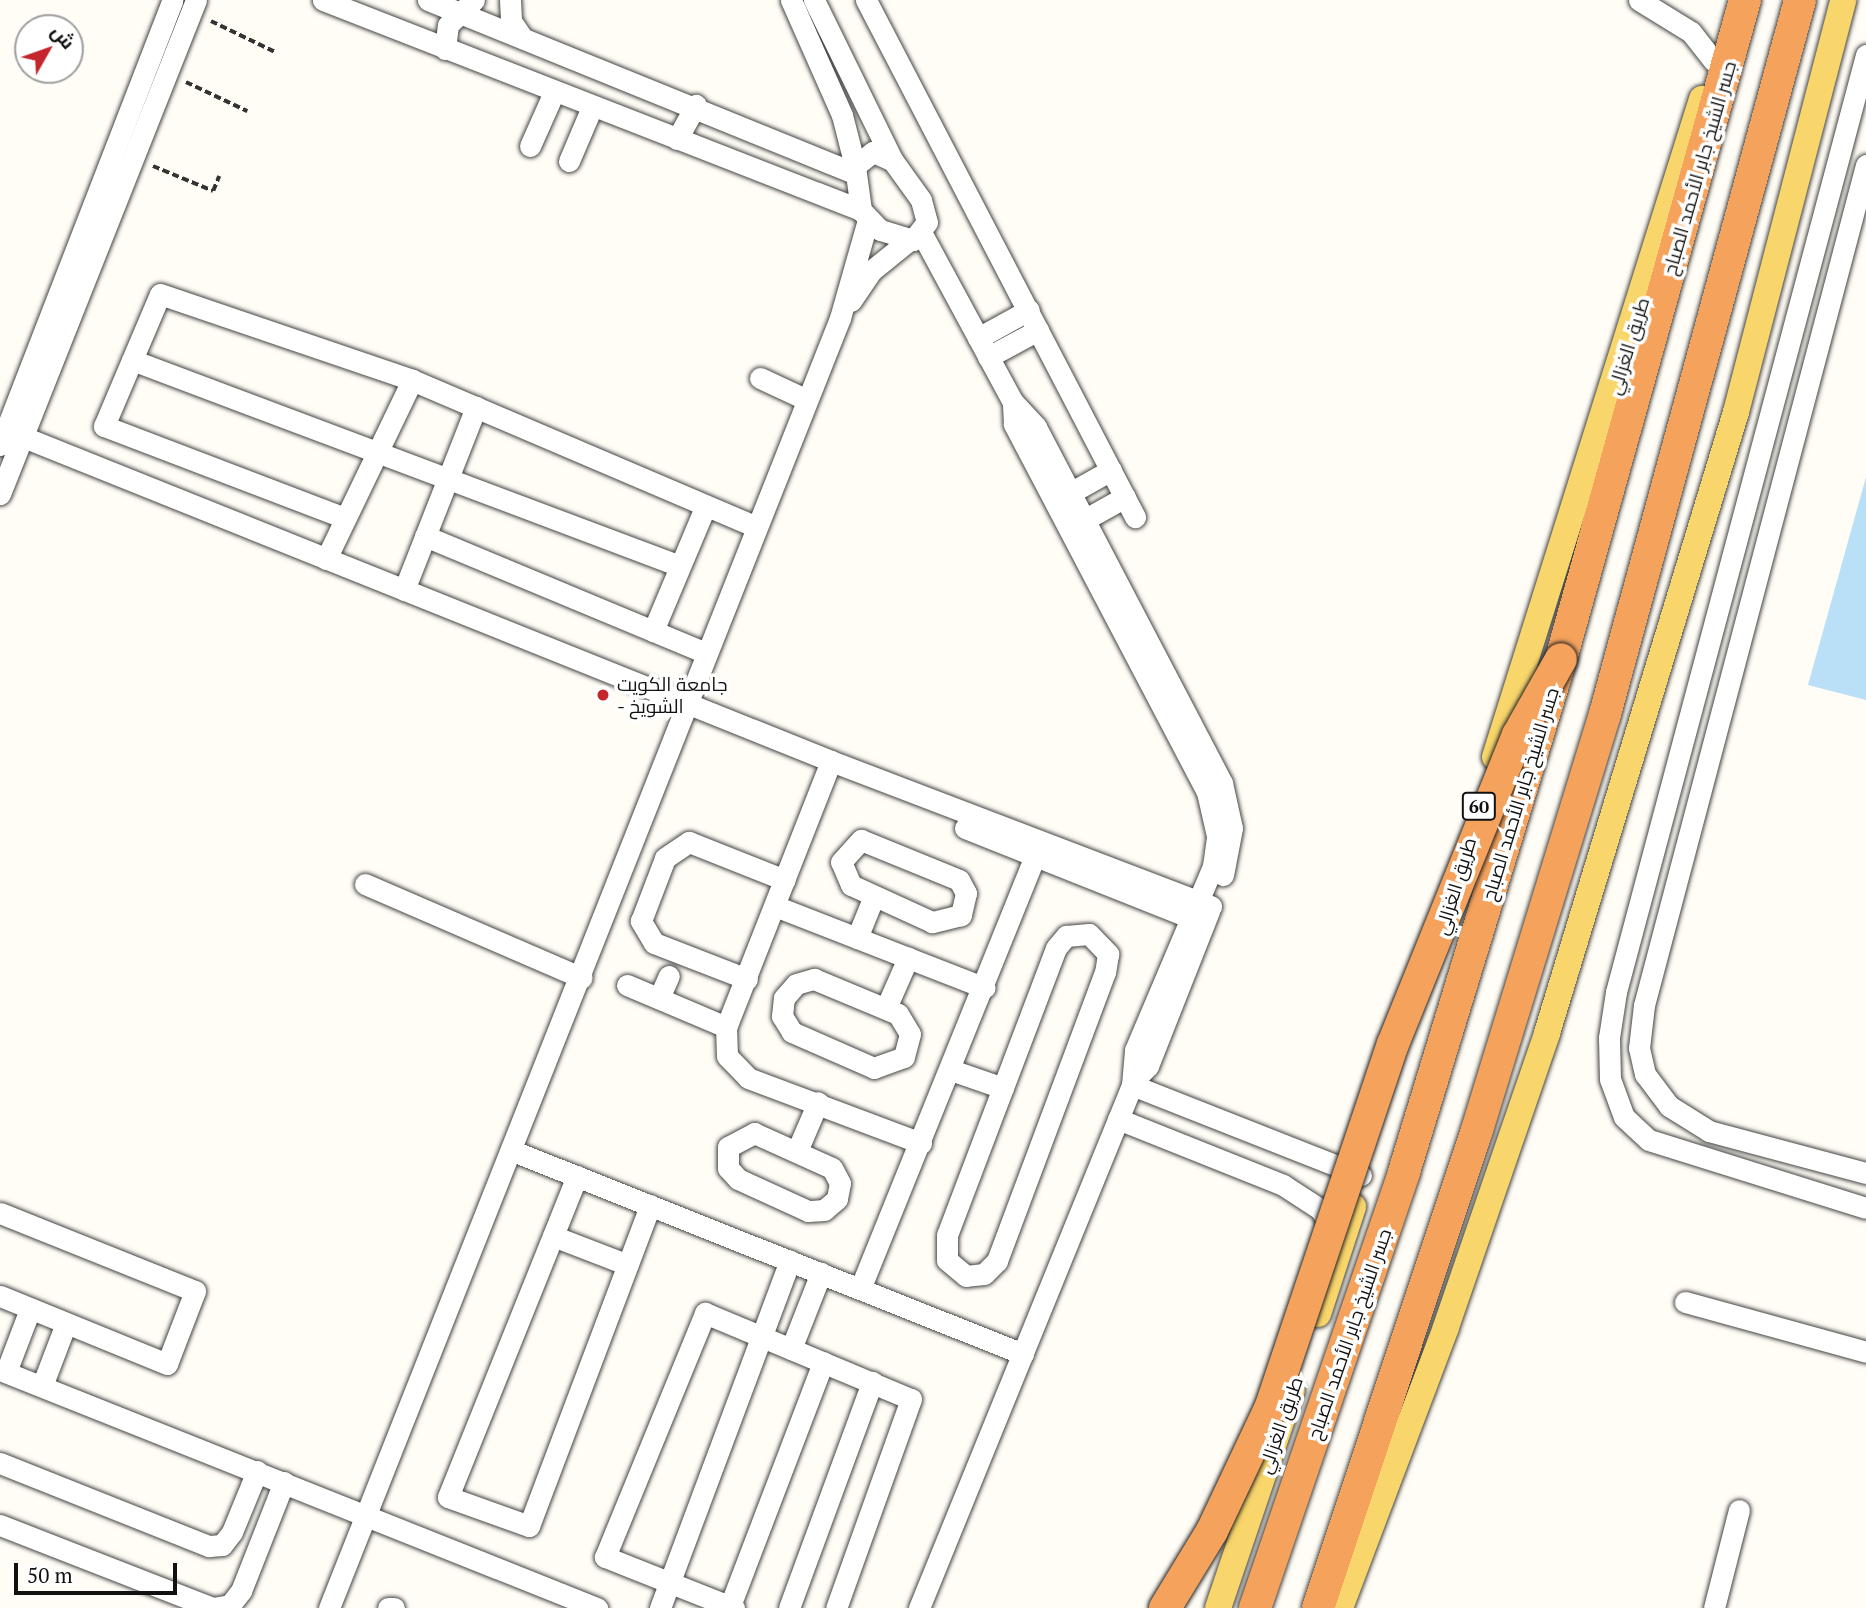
<!DOCTYPE html>
<html>
<head>
<meta charset="utf-8">
<style>
  body { margin:0 }
  #map { position:relative; width:1866px; height:1608px; overflow:hidden; background:#fffdf5; font-family:"PT Serif",Cairo,serif }
  div>[style] { position:absolute }
  .water>* { inset:0; background:#b9e0f7 }
  .path>* { height:3.5px; margin-top:-1.75px; transform-origin:0; background:repeating-linear-gradient(90deg,#333 0 7px,transparent 0 10.5px) }
  .roads { filter:drop-shadow(0 0 2px #444) drop-shadow(0 0 2px #444) }
  .minor>* { height:21px; margin:-10.5px; padding:0 10.5px; transform-origin:10.5px; border-radius:10.5px; background:#fff }
  .major>* { height:26px; margin:-13px; padding:0 13px; transform-origin:13px; border-radius:13px; background:#f9d66b }
  .highway>* { height:32px; margin:-16px; padding:0 16px; transform-origin:16px; border-radius:16px; background:#f5a25d }
  .bridges { filter:drop-shadow(0 0 2px #222) drop-shadow(0 0 2px #222) }
  .highway-bridge>* { height:32px; margin:-16px; padding:0 16px; transform-origin:16px; border-radius:16px; background:#f5a25d }
  .dots>* { width:19px; height:19px; translate:-50% -50%; box-sizing:border-box; border:4px solid #fff; border-radius:50% }
  span { translate:-50% -50%; white-space:nowrap; text-align:center; line-height:1.15; -webkit-text-stroke:7px #fff; paint-order:stroke }
  .shield-label span { padding:2px 5px; background:#fff; border:2px solid; border-radius:5px; -webkit-text-stroke-width:0 }
  .shield-label { font-size:18px; color:#111; font-weight:700 }
  .street-label { font-size:19px; color:#111 }
  .poi-label { font-size:19px; color:#111 }
  .left { translate:0 -50%; text-align:left }
  .north { position:absolute; left:14px; top:14px; width:70px; height:70px; box-sizing:border-box; background:#fff; border:2px solid #a0a0a0; border-radius:50%; rotate:50deg; font-size:19px; font-weight:700; line-height:28px; text-align:center; color:#111 }
  .north::after { content:''; display:block; margin:auto; width:24px; height:32px; background:#c4262e; clip-path:polygon(50% 0,100% 100%,50% 72%,0 100%) }
  .scale { position:absolute; left:14px; top:1563px; width:163px; height:32px; box-sizing:border-box; border:4px solid #111; border-top:0; padding-left:9px; font-size:21px; line-height:24px; white-space:nowrap; color:#111; -webkit-text-stroke:5px #fff; paint-order:stroke }
</style>
</head>
<body>
<div id="map">
  <div class="water">
    <i style="clip-path:polygon(1866px 477px,1866px 700px,1808px 685px)"></i>
  </div>
  <div class="path">
    <i style="left:211px;top:21px;width:71px;rotate:25.8deg"></i>
    <i style="left:186px;top:82px;width:68px;rotate:25.4deg"></i>
    <i style="left:153px;top:166px;width:65px;rotate:22.6deg"></i>
    <i style="left:213px;top:191px;width:16px;rotate:-68deg"></i>
  </div>
  <div class="roads">
    <div class="minor">
      <i style="left:323px;top:0;width:578px;rotate:21.32deg"></i>
      <i style="left:428px;top:0;width:460px;rotate:22.1deg"></i>
      <i style="left:510px;top:0;width:21px;rotate:87deg"></i>
      <i style="left:511px;top:21px;width:18px;rotate:56deg"></i>
      <i style="left:791px;top:0;width:126px;rotate:66.1deg"></i>
      <i style="left:842px;top:115px;width:53px;rotate:75.7deg"></i>
      <i style="left:814px;top:0;width:179px;rotate:63.9deg"></i>
      <i style="left:866px;top:0;width:583px;rotate:62.51deg"></i>
      <i style="left:1639px;top:0;width:61px;rotate:31.6deg"></i>
      <i style="left:1691px;top:32px;width:37px;rotate:52deg"></i>
      <i style="left:445px;top:49px;width:24px;rotate:-83deg"></i>
      <i style="left:448px;top:25px;width:36px;rotate:-44deg"></i>
      <i style="left:1866px;top:55px;width:970px;rotate:104.94deg"></i>
      <i style="left:1616px;top:992px;width:47px;rotate:98.7deg"></i>
      <i style="left:1609px;top:1038px;width:41px;rotate:88.6deg"></i>
      <i style="left:1610px;top:1079px;width:40px;rotate:69.8deg"></i>
      <i style="left:1624px;top:1117px;width:34px;rotate:43deg"></i>
      <i style="left:1649px;top:1140px;width:227px;rotate:17.4deg"></i>
      <i style="left:677px;top:139px;width:39px;rotate:-61deg"></i>
      <i style="left:530px;top:146px;width:59px;rotate:-66deg"></i>
      <i style="left:873px;top:152px;width:22px;rotate:24deg"></i>
      <i style="left:893px;top:161px;width:48px;rotate:54.3deg"></i>
      <i style="left:921px;top:200px;width:23px;rotate:75deg"></i>
      <i style="left:927px;top:222px;width:23px;rotate:128deg"></i>
      <i style="left:913px;top:240px;width:34px;rotate:-163deg"></i>
      <i style="left:880px;top:230px;width:28px;rotate:-134deg"></i>
      <i style="left:861px;top:210px;width:44px;rotate:-97.8deg"></i>
      <i style="left:855px;top:166px;width:23px;rotate:-38deg"></i>
      <i style="left:569px;top:161px;width:59px;rotate:-66.9deg"></i>
      <i style="left:1866px;top:165px;width:869px;rotate:104.8deg"></i>
      <i style="left:1644px;top:1005px;width:43px;rotate:96.6deg"></i>
      <i style="left:1639px;top:1048px;width:27px;rotate:77deg"></i>
      <i style="left:1645px;top:1074px;width:40px;rotate:53deg"></i>
      <i style="left:1669px;top:1106px;width:47px;rotate:32deg"></i>
      <i style="left:1709px;top:1131px;width:163px;rotate:15deg"></i>
      <i style="left:922px;top:234px;width:191px;rotate:61.6deg"></i>
      <i style="left:1013px;top:402px;width:34px;rotate:47deg"></i>
      <i style="left:1036px;top:427px;width:402px;rotate:62.4deg"></i>
      <i style="left:1222px;top:783px;width:46px;rotate:77.5deg"></i>
      <i style="left:1232px;top:828px;width:48px;rotate:100.8deg"></i>
      <i style="left:851px;top:301px;width:36px;rotate:-56deg"></i>
      <i style="left:871px;top:271px;width:46px;rotate:-38.9deg"></i>
      <i style="left:978px;top:338px;width:58px;rotate:-28.8deg"></i>
      <i style="left:988px;top:357px;width:57px;rotate:-28.4deg"></i>
      <i style="left:132px;top:360px;width:585px;rotate:20.6deg"></i>
      <i style="left:760px;top:378px;width:50px;rotate:25deg"></i>
      <i style="left:6px;top:430px;width:889px;rotate:21.86deg"></i>
      <i style="left:831px;top:761px;width:407px;rotate:20.9deg"></i>
      <i style="left:0;top:445px;width:477px;rotate:-68.8deg"></i>
      <i style="left:1070px;top:493px;width:47px;rotate:-29.3deg"></i>
      <i style="left:0;top:494px;width:531px;rotate:-68.36deg"></i>
      <i style="left:345px;top:518px;width:258px;rotate:-159.1deg"></i>
      <i style="left:104px;top:426px;width:143px;rotate:-67deg"></i>
      <i style="left:160px;top:294px;width:266px;rotate:18.8deg"></i>
      <i style="left:412px;top:380px;width:374px;rotate:23.1deg"></i>
      <i style="left:1084px;top:520px;width:47px;rotate:-29.3deg"></i>
      <i style="left:425px;top:536px;width:304px;rotate:22.6deg"></i>
      <i style="left:326px;top:559px;width:199px;rotate:-64.3deg"></i>
      <i style="left:404px;top:590px;width:197px;rotate:-68.5deg"></i>
      <i style="left:653px;top:631px;width:134px;rotate:-67.2deg"></i>
      <i style="left:831px;top:761px;width:286px;rotate:111.5deg"></i>
      <i style="left:726px;top:1027px;width:29px;rotate:88deg"></i>
      <i style="left:727px;top:1056px;width:30px;rotate:46deg"></i>
      <i style="left:748px;top:1078px;width:185px;rotate:20.6deg"></i>
      <i style="left:965px;top:828px;width:257px;rotate:21.7deg"></i>
      <i style="left:861px;top:840px;width:106px;rotate:22.2deg"></i>
      <i style="left:959px;top:880px;width:15px;rotate:62deg"></i>
      <i style="left:966px;top:893px;width:23px;rotate:103deg"></i>
      <i style="left:961px;top:915px;width:30px;rotate:166deg"></i>
      <i style="left:932px;top:922px;width:89px;rotate:-155.4deg"></i>
      <i style="left:851px;top:885px;width:25px;rotate:-113deg"></i>
      <i style="left:841px;top:862px;width:30px;rotate:-48deg"></i>
      <i style="left:365px;top:884px;width:236px;rotate:23.4deg"></i>
      <i style="left:775px;top:906px;width:225px;rotate:21.3deg"></i>
      <i style="left:1089px;top:934px;width:28px;rotate:46deg"></i>
      <i style="left:1108px;top:954px;width:18px;rotate:99deg"></i>
      <i style="left:1105px;top:972px;width:309px;rotate:110.5deg"></i>
      <i style="left:997px;top:1261px;width:18px;rotate:135deg"></i>
      <i style="left:984px;top:1274px;width:18px;rotate:174deg"></i>
      <i style="left:966px;top:1276px;width:25px;rotate:-140deg"></i>
      <i style="left:947px;top:1260px;width:25px;rotate:-90deg"></i>
      <i style="left:947px;top:1235px;width:307px;rotate:-69.2deg"></i>
      <i style="left:1056px;top:948px;width:16px;rotate:-50deg"></i>
      <i style="left:1066px;top:936px;width:23px;rotate:-5deg"></i>
      <i style="left:857px;top:938px;width:45px;rotate:-68deg"></i>
      <i style="left:747px;top:979px;width:100px;rotate:-158.8deg"></i>
      <i style="left:654px;top:943px;width:26px;rotate:-121deg"></i>
      <i style="left:641px;top:921px;width:67px;rotate:-69.1deg"></i>
      <i style="left:665px;top:858px;width:29px;rotate:-34deg"></i>
      <i style="left:689px;top:842px;width:103px;rotate:21.6deg"></i>
      <i style="left:814px;top:979px;width:91px;rotate:22.6deg"></i>
      <i style="left:898px;top:1014px;width:23px;rotate:59deg"></i>
      <i style="left:910px;top:1034px;width:24px;rotate:105deg"></i>
      <i style="left:904px;top:1057px;width:32px;rotate:160deg"></i>
      <i style="left:874px;top:1068px;width:90px;rotate:-156.3deg"></i>
      <i style="left:792px;top:1032px;width:19px;rotate:-122deg"></i>
      <i style="left:782px;top:1016px;width:18px;rotate:-84deg"></i>
      <i style="left:784px;top:998px;width:18px;rotate:-49deg"></i>
      <i style="left:796px;top:984px;width:19px;rotate:-16deg"></i>
      <i style="left:627px;top:985px;width:108px;rotate:23deg"></i>
      <i style="left:659px;top:998px;width:24px;rotate:-66deg"></i>
      <i style="left:886px;top:1008px;width:55px;rotate:-66.3deg"></i>
      <i style="left:951px;top:1070px;width:55px;rotate:19.1deg"></i>
      <i style="left:1134px;top:1080px;width:20px;rotate:-45deg"></i>
      <i style="left:1148px;top:1066px;width:167px;rotate:-68.5deg"></i>
      <i style="left:1132px;top:1085px;width:246px;rotate:21.5deg"></i>
      <i style="left:1118px;top:1119px;width:178px;rotate:21.8deg"></i>
      <i style="left:1283px;top:1185px;width:44px;rotate:33deg"></i>
      <i style="left:1320px;top:1209px;width:27px;rotate:57deg"></i>
      <i style="left:754px;top:1133px;width:85px;rotate:24.2deg"></i>
      <i style="left:832px;top:1168px;width:17px;rotate:62deg"></i>
      <i style="left:840px;top:1183px;width:16px;rotate:101deg"></i>
      <i style="left:837px;top:1199px;width:17px;rotate:140deg"></i>
      <i style="left:824px;top:1210px;width:16px;rotate:176deg"></i>
      <i style="left:808px;top:1211px;width:77px;rotate:-155.4deg"></i>
      <i style="left:738px;top:1179px;width:15px;rotate:-132deg"></i>
      <i style="left:728px;top:1168px;width:21px;rotate:-90deg"></i>
      <i style="left:728px;top:1147px;width:30px;rotate:-28deg"></i>
      <i style="left:513px;top:1151px;width:549px;rotate:21.7deg"></i>
      <i style="left:797px;top:1151px;width:53px;rotate:-66.8deg"></i>
      <i style="left:577px;top:1176px;width:346px;rotate:111.9deg"></i>
      <i style="left:448px;top:1497px;width:86px;rotate:19.7deg"></i>
      <i style="left:529px;top:1526px;width:343px;rotate:-69.3deg"></i>
      <i style="left:0;top:1213px;width:210px;rotate:21.8deg"></i>
      <i style="left:195px;top:1291px;width:78px;rotate:111deg"></i>
      <i style="left:167px;top:1364px;width:180px;rotate:-157.8deg"></i>
      <i style="left:553px;top:1236px;width:80px;rotate:21.1deg"></i>
      <i style="left:860px;top:1289px;width:467px;rotate:-68deg"></i>
      <i style="left:1685px;top:1302px;width:188px;rotate:15.4deg"></i>
      <i style="left:791px;top:1349px;width:82px;rotate:-68.5deg"></i>
      <i style="left:0;top:1370px;width:643px;rotate:21.74deg"></i>
      <i style="left:6px;top:1372px;width:67px;rotate:-69.1deg"></i>
      <i style="left:42px;top:1386px;width:67px;rotate:-69.1deg"></i>
      <i style="left:0;top:1463px;width:225px;rotate:21.7deg"></i>
      <i style="left:209px;top:1546px;width:13px;rotate:-4deg"></i>
      <i style="left:222px;top:1545px;width:16px;rotate:-52deg"></i>
      <i style="left:232px;top:1532px;width:66px;rotate:-67.7deg"></i>
      <i style="left:0;top:1525px;width:229px;rotate:21.3deg"></i>
      <i style="left:730px;top:1606px;width:261px;rotate:-69.1deg"></i>
      <i style="left:213px;top:1608px;width:17px;rotate:-10deg"></i>
      <i style="left:230px;top:1605px;width:18px;rotate:-52deg"></i>
      <i style="left:241px;top:1591px;width:117px;rotate:-68.5deg"></i>
      <i style="left:329px;top:1608px;width:1388px;rotate:-68.39deg"></i>
      <i style="left:840px;top:318px;width:102px;rotate:-74.1deg"></i>
      <i style="left:388px;top:1608px;width:6px"></i>
      <i style="left:660px;top:1608px;width:371px;rotate:-69.5deg"></i>
      <i style="left:734px;top:1608px;width:139px;rotate:-158.4deg"></i>
      <i style="left:605px;top:1557px;width:264px;rotate:-67.7deg"></i>
      <i style="left:705px;top:1313px;width:223px;rotate:22.7deg"></i>
      <i style="left:911px;top:1399px;width:222px;rotate:109.7deg"></i>
      <i style="left:789px;top:1608px;width:241px;rotate:-69.8deg"></i>
      <i style="left:919px;top:1608px;width:565px;rotate:-67.84deg"></i>
      <i style="left:1132px;top:1085px;width:35px;rotate:-85deg"></i>
      <i style="left:1135px;top:1050px;width:200px;rotate:-67deg"></i>
      <i style="left:1213px;top:866px;width:30px;rotate:-82deg"></i>
      <i style="left:1217px;top:836px;width:45px;rotate:-102.8deg"></i>
      <i style="left:1207px;top:792px;width:416px;rotate:-117.7deg"></i>
      <i style="left:1014px;top:424px;width:22px;rotate:-93deg"></i>
      <i style="left:1714px;top:1608px;width:101px;rotate:-75.7deg"></i>
    </div>
    <div class="major">
      <i style="left:1495px;top:757px;width:690px;rotate:-72.54deg"></i>
      <i style="left:1318px;top:1314px;width:113px;rotate:-71.9deg"></i>
      <i style="left:1218px;top:1608px;width:230px;rotate:-71.3deg"></i>
      <i style="left:1340px;top:1608px;width:300px;rotate:-69.3deg"></i>
      <i style="left:1446px;top:1327px;width:311px;rotate:-71deg"></i>
      <i style="left:1547px;top:1033px;width:649px;rotate:-73.07deg"></i>
      <i style="left:1736px;top:412px;width:426px;rotate:-75.4deg"></i>
    </div>
    <div class="highway">
      <i style="left:1255px;top:1608px;width:461px;rotate:-71.1deg"></i>
      <i style="left:1404px;top:1172px;width:536px;rotate:-72.98deg"></i>
      <i style="left:1561px;top:659px;width:684px;rotate:-74.4deg"></i>
      <i style="left:1318px;top:1608px;width:504px;rotate:-71.6deg"></i>
      <i style="left:1477px;top:1130px;width:435px;rotate:-72.9deg"></i>
      <i style="left:1605px;top:714px;width:740px;rotate:-74.72deg"></i>
    </div>
  </div>
  <div class="bridges">
    <div class="highway-bridge">
      <i style="left:1165px;top:1608px;width:90px;rotate:-58.6deg"></i>
      <i style="left:1212px;top:1531px;width:138px;rotate:-64.7deg"></i>
      <i style="left:1271px;top:1406px;width:382px;rotate:-71.4deg"></i>
      <i style="left:1393px;top:1044px;width:333px;rotate:-68deg"></i>
      <i style="left:1518px;top:735px;width:87px;rotate:-60.5deg"></i>
    </div>
  </div>
  <div class="dots">
    <i style="left:603px;top:695px;background:#c4262e"></i>
  </div>
  <div class="shield-label">
    <span style="left:1479px;top:806px">60</span>
  </div>
  <div class="street-label">
    <span style="left:1699px;top:168px;rotate:-74deg">جسر الشيخ جابر الأحمد الصباح</span>
    <span style="left:1628px;top:346px;rotate:-73deg">طريق الغزالي</span>
    <span style="left:1520px;top:794px;rotate:-73deg">جسر الشيخ جابر الأحمد الصباح</span>
    <span style="left:1455px;top:886px;rotate:-73deg">طريق الغزالي</span>
    <span style="left:1349px;top:1334px;rotate:-71deg">جسر الشيخ جابر الأحمد الصباح</span>
    <span style="left:1280px;top:1425px;rotate:-71deg">طريق الغزالي</span>
  </div>
  <div class="poi-label">
    <span class="left" style="left:617px;top:695px">جامعة الكويت<br>- الشويخ</span>
  </div>
  <div class="north">ش</div>
  <div class="scale">50 m</div>
</div>
</body>
</html>
